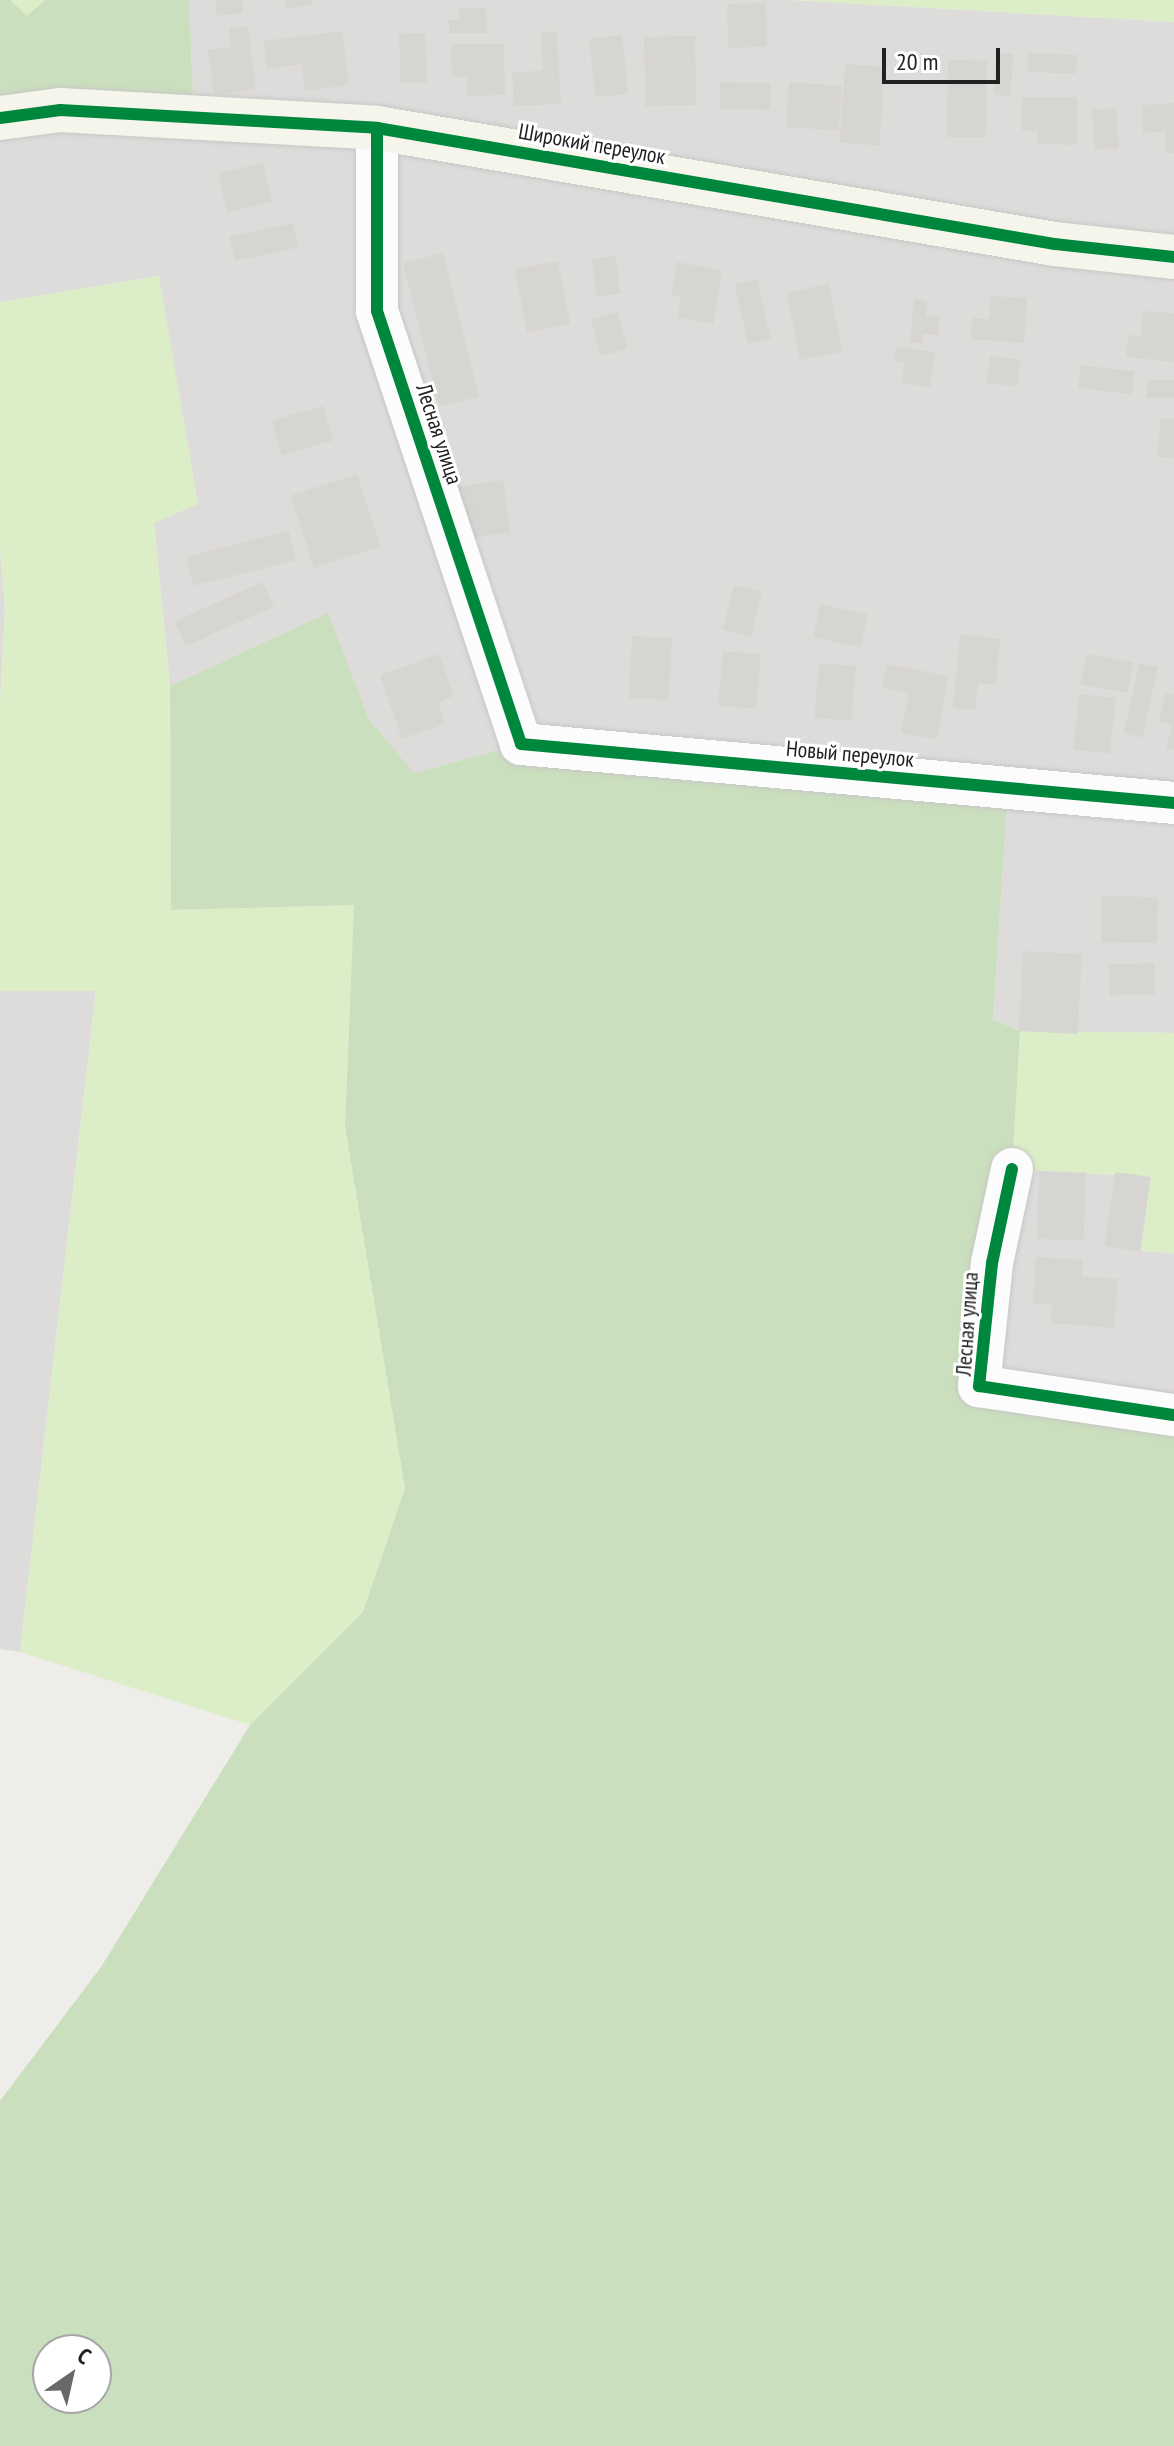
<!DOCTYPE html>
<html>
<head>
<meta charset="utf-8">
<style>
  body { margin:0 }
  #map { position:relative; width:1174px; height:2446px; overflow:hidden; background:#efedea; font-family:"PT Sans Narrow",sans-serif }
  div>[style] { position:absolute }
  .residential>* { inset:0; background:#dedcdb }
  .grass>* { inset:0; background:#dceec7 }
  .forest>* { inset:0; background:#cadfbd }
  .building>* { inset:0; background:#d7d5d2; transform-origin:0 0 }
  .roads { filter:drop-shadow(0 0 2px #c8c7c6) drop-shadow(0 0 2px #c8c7c6) }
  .street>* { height:42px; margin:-21px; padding:0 21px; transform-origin:21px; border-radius:21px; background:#fdfcfc }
  .secondary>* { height:44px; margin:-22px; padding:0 22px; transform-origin:22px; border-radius:22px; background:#f5f5ec }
  .cycleway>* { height:12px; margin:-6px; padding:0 6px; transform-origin:6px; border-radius:6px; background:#00873e }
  span { translate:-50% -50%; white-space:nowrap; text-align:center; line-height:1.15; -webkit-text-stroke:6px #fff; paint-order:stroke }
  .street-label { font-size:22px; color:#212121 }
  .north { position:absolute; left:32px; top:2334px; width:80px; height:80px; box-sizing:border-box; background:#fff; border:2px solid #a6a6a6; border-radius:50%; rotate:34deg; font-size:22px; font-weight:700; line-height:32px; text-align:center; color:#212121 }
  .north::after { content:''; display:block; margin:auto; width:28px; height:36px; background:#696867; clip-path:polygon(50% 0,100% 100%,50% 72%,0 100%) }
  .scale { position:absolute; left:882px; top:48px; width:118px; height:36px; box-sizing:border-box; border:4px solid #212121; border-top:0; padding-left:10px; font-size:24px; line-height:28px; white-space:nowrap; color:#212121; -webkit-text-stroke:6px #fff; paint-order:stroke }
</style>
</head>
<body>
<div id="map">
  <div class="residential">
    <i style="clip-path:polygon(189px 0,791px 0,1174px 22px,1174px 1033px,1020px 1031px,993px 1021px,1008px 789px,521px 744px,414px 773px,369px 719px,327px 614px,170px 686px,154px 523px,158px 276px,0 302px,0 118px,194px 118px)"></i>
    <i style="clip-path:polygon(0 548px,5px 608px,0 704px)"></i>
    <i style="clip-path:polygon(96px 990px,20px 1652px,0 1649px,0 991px)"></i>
    <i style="clip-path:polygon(1012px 1169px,1151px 1177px,1141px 1251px,1174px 1253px,1174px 1415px,979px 1386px)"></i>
  </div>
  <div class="grass">
    <i style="clip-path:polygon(10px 0,45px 0,27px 16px)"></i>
    <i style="clip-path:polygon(791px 0,1174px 0,1174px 22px)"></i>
    <i style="clip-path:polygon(159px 276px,198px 504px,154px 523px,170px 686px,171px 910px,354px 905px,345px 1126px,405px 1488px,363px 1612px,250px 1725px,20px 1652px,96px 991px,0 991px,0 704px,5px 608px,0 548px,0 302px)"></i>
    <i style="clip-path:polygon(1020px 1031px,1174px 1033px,1174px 1253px,1141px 1251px,1151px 1177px,1012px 1169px)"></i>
  </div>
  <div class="forest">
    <i style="clip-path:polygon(0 0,10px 0,27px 16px,45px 0,189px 0,194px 118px,0 118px)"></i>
    <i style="clip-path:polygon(evenodd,328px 613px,369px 719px,414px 773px,521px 744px,1008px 788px,993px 1020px,1020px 1031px,1012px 1169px,979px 1386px,1174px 1415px,1174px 2446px,0 2446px,0 2101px,101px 1967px,250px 1725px,363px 1612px,405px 1488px,345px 1126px,354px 905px,171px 910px,170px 686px,328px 613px,48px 2350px,96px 2350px,96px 2398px,48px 2398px,48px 2350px)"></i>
  </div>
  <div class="building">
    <i style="clip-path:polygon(215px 0,242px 0,243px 13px,217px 16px)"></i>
    <i style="clip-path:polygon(285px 0,311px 0,312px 4px,286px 9px)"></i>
    <i style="left:766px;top:3px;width:44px;height:39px;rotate:89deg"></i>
    <i style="clip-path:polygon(459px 8px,486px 8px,487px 33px,449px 33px,449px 20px,460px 20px)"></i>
    <i style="clip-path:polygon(248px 26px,256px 89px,214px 95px,208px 50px,231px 47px,229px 28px)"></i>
    <i style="clip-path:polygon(342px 31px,349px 85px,305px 91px,302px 64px,267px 69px,263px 41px)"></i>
    <i style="clip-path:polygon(557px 31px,561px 104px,514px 106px,512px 72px,543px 71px,541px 32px)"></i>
    <i style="left:425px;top:33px;width:49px;height:26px;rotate:88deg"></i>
    <i style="left:622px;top:35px;width:59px;height:33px;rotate:84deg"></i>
    <i style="left:695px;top:36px;width:69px;height:51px;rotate:89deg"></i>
    <i style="clip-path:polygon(451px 44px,504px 44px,505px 95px,467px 96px,467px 77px,452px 77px)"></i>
    <i style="left:996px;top:53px;width:17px;height:42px;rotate:3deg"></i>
    <i style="left:1028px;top:53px;width:49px;height:19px;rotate:2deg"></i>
    <i style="left:948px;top:60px;width:39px;height:77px;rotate:1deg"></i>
    <i style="left:845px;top:64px;width:40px;height:79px;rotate:4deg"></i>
    <i style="left:720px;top:82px;width:51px;height:27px;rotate:1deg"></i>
    <i style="left:789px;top:82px;width:53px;height:45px;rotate:4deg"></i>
    <i style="clip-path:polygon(1022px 97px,1077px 97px,1077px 145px,1037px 144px,1037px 131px,1022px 131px)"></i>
    <i style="clip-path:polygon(1174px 103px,1174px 153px,1166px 153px,1165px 131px,1143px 133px,1142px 105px)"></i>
    <i style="left:1116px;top:108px;width:40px;height:24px;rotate:86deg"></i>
    <i style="left:263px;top:163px;width:40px;height:46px;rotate:77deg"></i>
    <i style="left:293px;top:223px;width:25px;height:65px;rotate:78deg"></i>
    <i style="left:443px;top:253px;width:148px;height:41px;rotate:76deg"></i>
    <i style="left:616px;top:256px;width:38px;height:24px;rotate:83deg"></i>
    <i style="left:558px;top:261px;width:64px;height:44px;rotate:79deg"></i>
    <i style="clip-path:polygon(677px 262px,722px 270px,713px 324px,678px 318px,681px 297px,671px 295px)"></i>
    <i style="left:757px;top:279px;width:61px;height:23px;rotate:77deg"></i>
    <i style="left:829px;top:284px;width:69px;height:43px;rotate:79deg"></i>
    <i style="clip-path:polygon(991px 296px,1027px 298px,1024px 343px,971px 339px,972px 318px,989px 319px)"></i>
    <i style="clip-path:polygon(914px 299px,927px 301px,926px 316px,940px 317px,938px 335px,923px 334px,922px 343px,910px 342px)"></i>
    <i style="clip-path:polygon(1143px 311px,1174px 313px,1174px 362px,1126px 357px,1128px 335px,1141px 336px)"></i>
    <i style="left:618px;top:312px;width:38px;height:28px;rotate:75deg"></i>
    <i style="clip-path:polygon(896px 347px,935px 352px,930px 387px,902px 383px,904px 362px,894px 360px)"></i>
    <i style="left:990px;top:356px;width:31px;height:27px;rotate:7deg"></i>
    <i style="left:1081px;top:365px;width:54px;height:23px;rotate:7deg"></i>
    <i style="left:1147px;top:380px;width:27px;height:18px"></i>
    <i style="left:323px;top:406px;width:36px;height:53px;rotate:74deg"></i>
    <i style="clip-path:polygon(1161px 418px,1174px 419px,1174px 458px,1157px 457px)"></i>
    <i style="left:357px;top:474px;width:76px;height:70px;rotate:72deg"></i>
    <i style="left:503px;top:480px;width:53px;height:46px;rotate:82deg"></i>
    <i style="left:289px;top:531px;width:30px;height:106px;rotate:76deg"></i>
    <i style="left:263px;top:582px;width:27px;height:97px;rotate:66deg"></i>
    <i style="left:734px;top:585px;width:29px;height:46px;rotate:14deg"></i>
    <i style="left:820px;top:604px;width:49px;height:34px;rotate:12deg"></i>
    <i style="clip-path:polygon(960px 634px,1000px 639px,996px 685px,978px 683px,975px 710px,953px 708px)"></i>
    <i style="left:632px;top:636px;width:40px;height:62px;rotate:3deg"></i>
    <i style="left:723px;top:651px;width:38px;height:55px;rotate:5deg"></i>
    <i style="clip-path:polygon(439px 654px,454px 696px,438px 702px,445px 724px,402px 739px,380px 675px)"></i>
    <i style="left:1086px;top:654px;width:48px;height:31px;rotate:10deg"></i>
    <i style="left:819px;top:663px;width:37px;height:55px;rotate:5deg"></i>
    <i style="left:1139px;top:663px;width:19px;height:72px;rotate:12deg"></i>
    <i style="clip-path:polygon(887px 664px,948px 676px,937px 739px,901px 733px,909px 693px,882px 688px)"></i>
    <i style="clip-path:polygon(1166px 693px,1174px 695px,1174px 750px,1166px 748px,1173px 725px,1159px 721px)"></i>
    <i style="left:1079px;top:694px;width:37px;height:56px;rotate:6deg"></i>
    <i style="left:1102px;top:896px;width:56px;height:46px;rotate:1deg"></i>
    <i style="left:1023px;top:951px;width:59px;height:80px;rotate:3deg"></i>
    <i style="left:1154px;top:963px;width:31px;height:45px;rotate:88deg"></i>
    <i style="left:1039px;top:1171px;width:47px;height:68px;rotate:2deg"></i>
    <i style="left:1115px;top:1172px;width:36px;height:75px;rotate:8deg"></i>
    <i style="clip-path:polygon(1036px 1257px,1083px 1260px,1082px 1276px,1118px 1279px,1114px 1328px,1051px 1323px,1052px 1305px,1033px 1304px)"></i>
  </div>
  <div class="roads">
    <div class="street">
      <i style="left:377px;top:128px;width:183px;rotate:90deg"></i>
      <i style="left:377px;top:311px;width:456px;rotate:71.6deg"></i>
      <i style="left:521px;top:744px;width:656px;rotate:5.16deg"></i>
      <i style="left:1012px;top:1169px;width:96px;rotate:102deg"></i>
      <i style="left:992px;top:1263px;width:124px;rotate:96deg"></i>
      <i style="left:979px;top:1386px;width:197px;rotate:8.5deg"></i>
    </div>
    <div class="secondary">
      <i style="left:0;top:118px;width:61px;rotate:-7.6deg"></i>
      <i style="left:60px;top:110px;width:318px;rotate:3.2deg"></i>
      <i style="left:377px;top:128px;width:688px;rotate:9.71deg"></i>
      <i style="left:1055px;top:244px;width:120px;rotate:6.2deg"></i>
    </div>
  </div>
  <div class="cycleway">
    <i style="left:0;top:118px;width:61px;rotate:-7.6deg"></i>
    <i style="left:60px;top:110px;width:318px;rotate:3.2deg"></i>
    <i style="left:377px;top:128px;width:688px;rotate:9.71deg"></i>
    <i style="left:1055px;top:244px;width:120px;rotate:6.2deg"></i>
    <i style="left:377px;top:128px;width:183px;rotate:90deg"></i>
    <i style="left:377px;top:311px;width:456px;rotate:71.6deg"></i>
    <i style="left:521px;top:744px;width:656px;rotate:5.16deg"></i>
    <i style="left:1012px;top:1169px;width:96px;rotate:102deg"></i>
    <i style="left:992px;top:1263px;width:124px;rotate:96deg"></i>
    <i style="left:979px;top:1386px;width:197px;rotate:8.5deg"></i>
  </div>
  <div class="street-label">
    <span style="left:592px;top:144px;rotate:10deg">Широкий переулок</span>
    <span style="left:439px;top:434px;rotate:72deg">Лесная улица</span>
    <span style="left:850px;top:754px;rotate:5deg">Новый переулок</span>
    <span style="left:967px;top:1324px;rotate:-86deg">Лесная улица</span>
  </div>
  <div class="north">С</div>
  <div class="scale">20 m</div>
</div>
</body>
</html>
